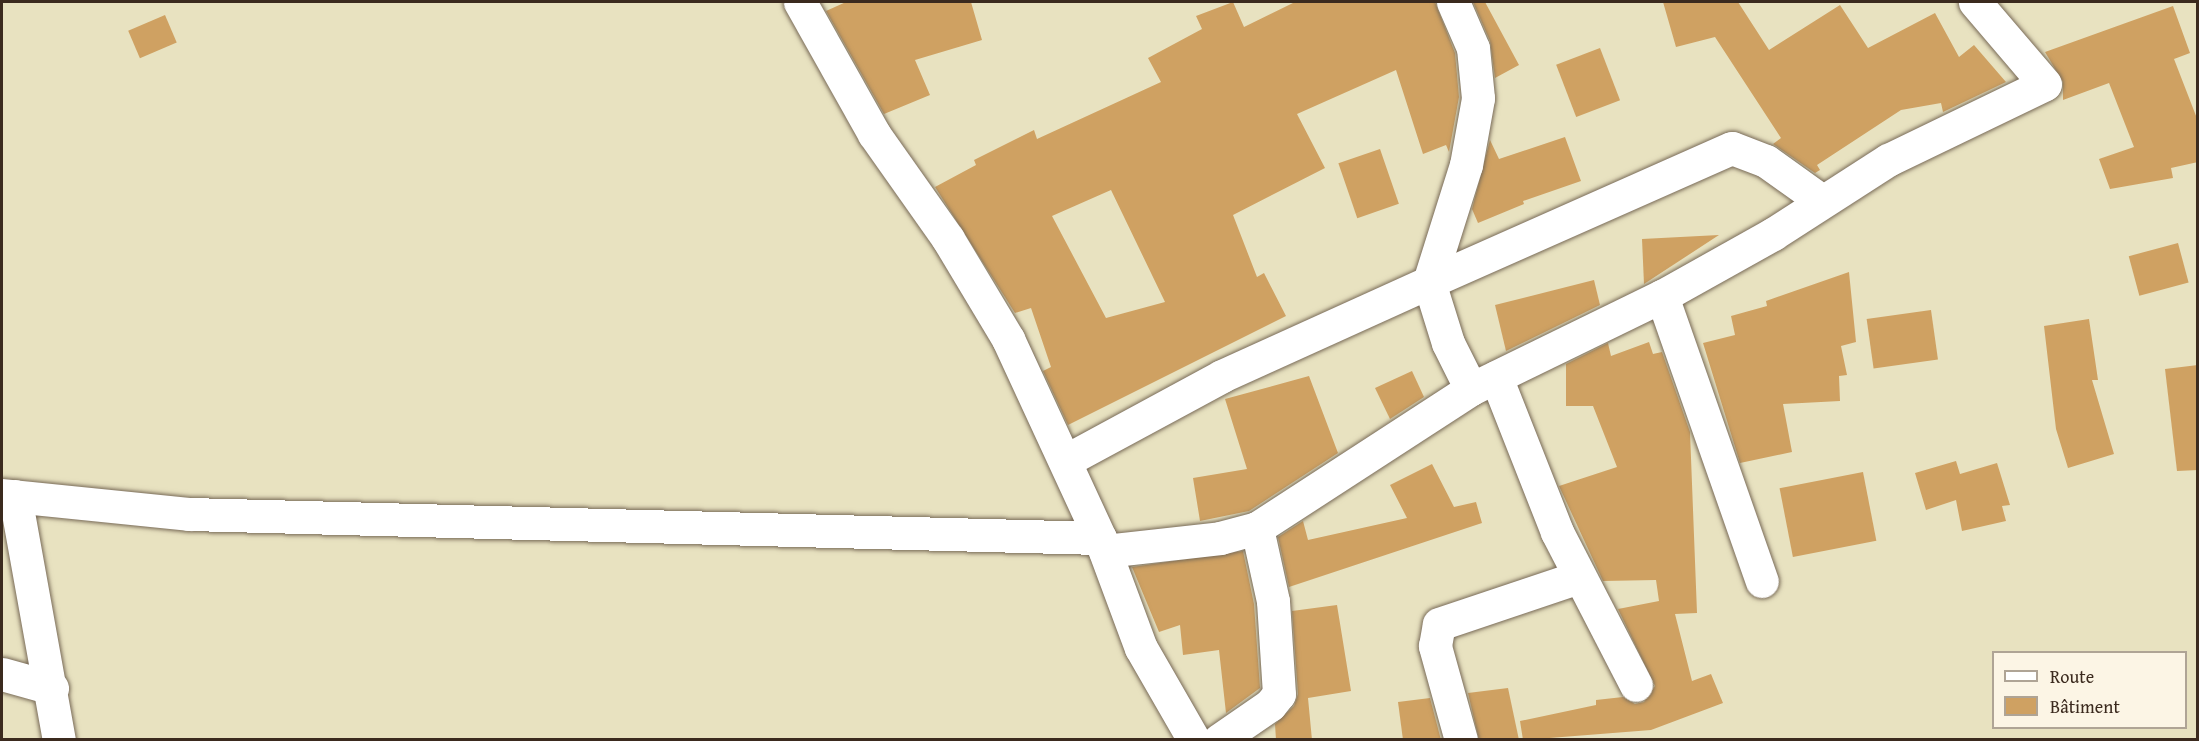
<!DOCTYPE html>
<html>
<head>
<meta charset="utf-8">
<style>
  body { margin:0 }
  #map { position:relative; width:2199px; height:741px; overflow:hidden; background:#e8e2c0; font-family:"Gentium Book Plus",serif }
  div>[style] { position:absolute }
  .building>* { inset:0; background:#cfa162; transform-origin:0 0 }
  .roads { filter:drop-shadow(0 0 2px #786a57) drop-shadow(0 0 2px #786a57) }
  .street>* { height:33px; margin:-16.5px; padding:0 16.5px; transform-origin:16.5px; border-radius:16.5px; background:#fff }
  span { translate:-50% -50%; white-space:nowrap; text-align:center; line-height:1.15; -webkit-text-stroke:6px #fcf5e5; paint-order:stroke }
  .frame { position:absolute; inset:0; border:3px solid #3b2a1e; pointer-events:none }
  .legend { position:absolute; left:1992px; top:651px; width:195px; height:78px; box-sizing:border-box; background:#fcf5e5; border:2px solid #afa495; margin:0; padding:8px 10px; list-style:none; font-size:18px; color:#3b2a1e }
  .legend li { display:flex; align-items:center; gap:12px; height:30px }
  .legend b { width:30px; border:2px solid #afa495 }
</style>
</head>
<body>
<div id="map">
  <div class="building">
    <i style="clip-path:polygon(846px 2px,971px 2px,982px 40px,915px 60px,930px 95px,884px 114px,826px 11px)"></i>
    <i style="clip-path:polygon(evenodd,1233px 2px,1244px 27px,1295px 2px,1435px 2px,1455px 53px,1459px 97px,1449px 152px,1446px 145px,1423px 154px,1396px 70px,1297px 114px,1325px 168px,1233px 215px,1257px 277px,1264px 273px,1286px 316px,1068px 425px,1043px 371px,1051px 367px,1031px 308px,1015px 313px,935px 187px,976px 165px,974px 160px,1034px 130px,1037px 139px,1161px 82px,1148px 58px,1202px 29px,1196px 16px,1233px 2px,1111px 190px,1165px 302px,1106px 318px,1052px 216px,1111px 190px)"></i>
    <i style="clip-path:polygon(1473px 2px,1485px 2px,1519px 65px,1495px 78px,1490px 41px)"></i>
    <i style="clip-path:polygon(1663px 2px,1738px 2px,1769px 50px,1840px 5px,1868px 48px,1935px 13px,1959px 57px,1974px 45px,2006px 82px,1943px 112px,1941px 103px,1901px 110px,1817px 165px,1820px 170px,1815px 173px,1773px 144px,1781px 138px,1715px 37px,1676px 47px)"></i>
    <i style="clip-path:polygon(2173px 6px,2190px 53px,2174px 59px,2198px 121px,2198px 162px,2171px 168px,2173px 178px,2110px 189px,2099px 159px,2134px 147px,2109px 83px,2063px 100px,2063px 82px,2045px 52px)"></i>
    <i style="left:165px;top:15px;width:30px;height:40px;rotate:67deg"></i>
    <i style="left:1600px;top:48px;width:56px;height:47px;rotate:69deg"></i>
    <i style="clip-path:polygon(1565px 137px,1581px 181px,1523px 201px,1524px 204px,1478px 223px,1472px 209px,1490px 140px,1499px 159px)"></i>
    <i style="left:1380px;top:149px;width:58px;height:44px;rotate:71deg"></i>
    <i style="clip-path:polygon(1719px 235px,1644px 284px,1642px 239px)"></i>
    <i style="left:2178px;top:243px;width:41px;height:51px;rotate:75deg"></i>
    <i style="clip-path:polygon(1849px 272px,1856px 342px,1841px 346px,1847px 375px,1839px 376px,1840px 401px,1783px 404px,1792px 452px,1740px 463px,1703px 343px,1735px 335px,1731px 316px,1767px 306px,1766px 301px)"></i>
    <i style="clip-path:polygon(1594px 280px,1600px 305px,1506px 351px,1495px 305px)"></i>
    <i style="left:1931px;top:310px;width:50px;height:65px;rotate:82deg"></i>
    <i style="clip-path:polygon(2089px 319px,2098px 380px,2092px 380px,2114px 454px,2068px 468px,2056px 429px,2044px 326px)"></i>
    <i style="clip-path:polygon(1649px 342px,1653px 354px,1662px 352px,1690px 432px,1697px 613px,1675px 614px,1692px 681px,1711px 674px,1723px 703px,1651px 730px,1523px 740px,1520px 721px,1596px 705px,1596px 700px,1623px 697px,1635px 704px,1644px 702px,1655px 686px,1618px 609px,1659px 601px,1656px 580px,1603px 581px,1559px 486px,1617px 467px,1593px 406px,1566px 406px,1566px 364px,1608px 343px,1611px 356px)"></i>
    <i style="clip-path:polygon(2198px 365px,2198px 470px,2177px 471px,2165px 369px)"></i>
    <i style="clip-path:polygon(1412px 371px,1424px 397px,1390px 419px,1375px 388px)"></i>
    <i style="clip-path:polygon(1309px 376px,1338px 453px,1249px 511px,1200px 521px,1193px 478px,1247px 469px,1225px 399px)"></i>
    <i style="clip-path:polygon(1956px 461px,1960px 474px,1997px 463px,2010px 505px,2002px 506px,2006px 521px,1962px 531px,1956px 500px,1926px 510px,1915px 473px)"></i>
    <i style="clip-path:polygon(1432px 464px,1454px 507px,1476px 502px,1482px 523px,1289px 587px,1278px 537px,1303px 521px,1308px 540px,1407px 518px,1390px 485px)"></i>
    <i style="left:1863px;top:472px;width:70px;height:85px;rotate:79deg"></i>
    <i style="clip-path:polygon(1243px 551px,1254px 604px,1260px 688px,1226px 713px,1219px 650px,1183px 655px,1180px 625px,1159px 632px,1132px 567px)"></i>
    <i style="clip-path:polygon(1337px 605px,1351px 691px,1308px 698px,1312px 740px,1276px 740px,1275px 724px,1294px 706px,1298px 694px,1292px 611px)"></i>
    <i style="clip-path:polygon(1508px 688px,1519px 740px,1479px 740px,1468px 693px)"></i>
    <i style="clip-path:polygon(1430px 698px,1441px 740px,1403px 740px,1398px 702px)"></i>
  </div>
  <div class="roads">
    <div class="street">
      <i style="left:800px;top:2px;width:151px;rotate:60.7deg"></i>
      <i style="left:874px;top:134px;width:128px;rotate:54.8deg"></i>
      <i style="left:948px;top:239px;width:117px;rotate:59deg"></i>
      <i style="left:1008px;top:339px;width:219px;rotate:65.2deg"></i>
      <i style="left:1100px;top:538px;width:117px;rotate:69.6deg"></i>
      <i style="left:1141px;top:648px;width:106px;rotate:60.1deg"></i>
      <i style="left:1662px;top:296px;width:302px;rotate:70.7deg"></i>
      <i style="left:1496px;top:377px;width:167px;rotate:68.5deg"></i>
      <i style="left:1557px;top:532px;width:172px;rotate:62.7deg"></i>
      <i style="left:1471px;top:389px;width:51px;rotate:-116.6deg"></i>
      <i style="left:1448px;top:343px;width:64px;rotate:-107.3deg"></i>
      <i style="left:1429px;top:282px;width:331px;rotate:-23.9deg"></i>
      <i style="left:1732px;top:148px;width:36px;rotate:21deg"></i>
      <i style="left:1766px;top:161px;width:69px;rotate:35.5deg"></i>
      <i style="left:1065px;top:461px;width:179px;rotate:-28.4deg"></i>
      <i style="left:1222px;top:376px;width:227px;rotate:-24.4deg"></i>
      <i style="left:1429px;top:282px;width:123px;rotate:-72.5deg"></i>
      <i style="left:1466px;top:165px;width:68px;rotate:-79.8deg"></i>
      <i style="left:1478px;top:98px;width:50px;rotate:-95.7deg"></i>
      <i style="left:1473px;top:48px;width:50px;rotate:-113.5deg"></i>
      <i style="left:2px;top:495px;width:188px;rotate:5.8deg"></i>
      <i style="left:189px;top:514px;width:911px;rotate:1.51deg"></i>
      <i style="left:15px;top:496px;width:248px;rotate:79.8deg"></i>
      <i style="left:1105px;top:551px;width:116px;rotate:-6.4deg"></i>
      <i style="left:1220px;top:538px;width:38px;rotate:-15deg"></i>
      <i style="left:1257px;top:528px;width:255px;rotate:-33deg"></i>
      <i style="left:1471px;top:389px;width:212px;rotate:-26deg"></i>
      <i style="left:1662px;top:296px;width:127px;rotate:-29.2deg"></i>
      <i style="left:1773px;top:234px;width:137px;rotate:-32.8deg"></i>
      <i style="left:1888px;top:160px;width:174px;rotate:-25.8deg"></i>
      <i style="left:2045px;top:84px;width:108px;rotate:-130.5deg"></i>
      <i style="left:2px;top:674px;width:52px;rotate:15.6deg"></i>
      <i style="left:1219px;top:740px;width:62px;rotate:-34.5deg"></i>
      <i style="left:1270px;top:705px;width:14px;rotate:-51deg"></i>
      <i style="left:1279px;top:694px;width:93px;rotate:-93.7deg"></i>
      <i style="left:1273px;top:601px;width:75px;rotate:-102.4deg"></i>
      <i style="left:1461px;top:740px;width:98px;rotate:-105.5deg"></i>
      <i style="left:1435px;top:646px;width:22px;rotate:-80deg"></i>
      <i style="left:1439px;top:624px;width:148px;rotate:-18.6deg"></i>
    </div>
  </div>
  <div class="frame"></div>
  <ul class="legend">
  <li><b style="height:8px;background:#fff"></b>Route</li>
  <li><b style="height:16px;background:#cfa162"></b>Bâtiment</li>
  </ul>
</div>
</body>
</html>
